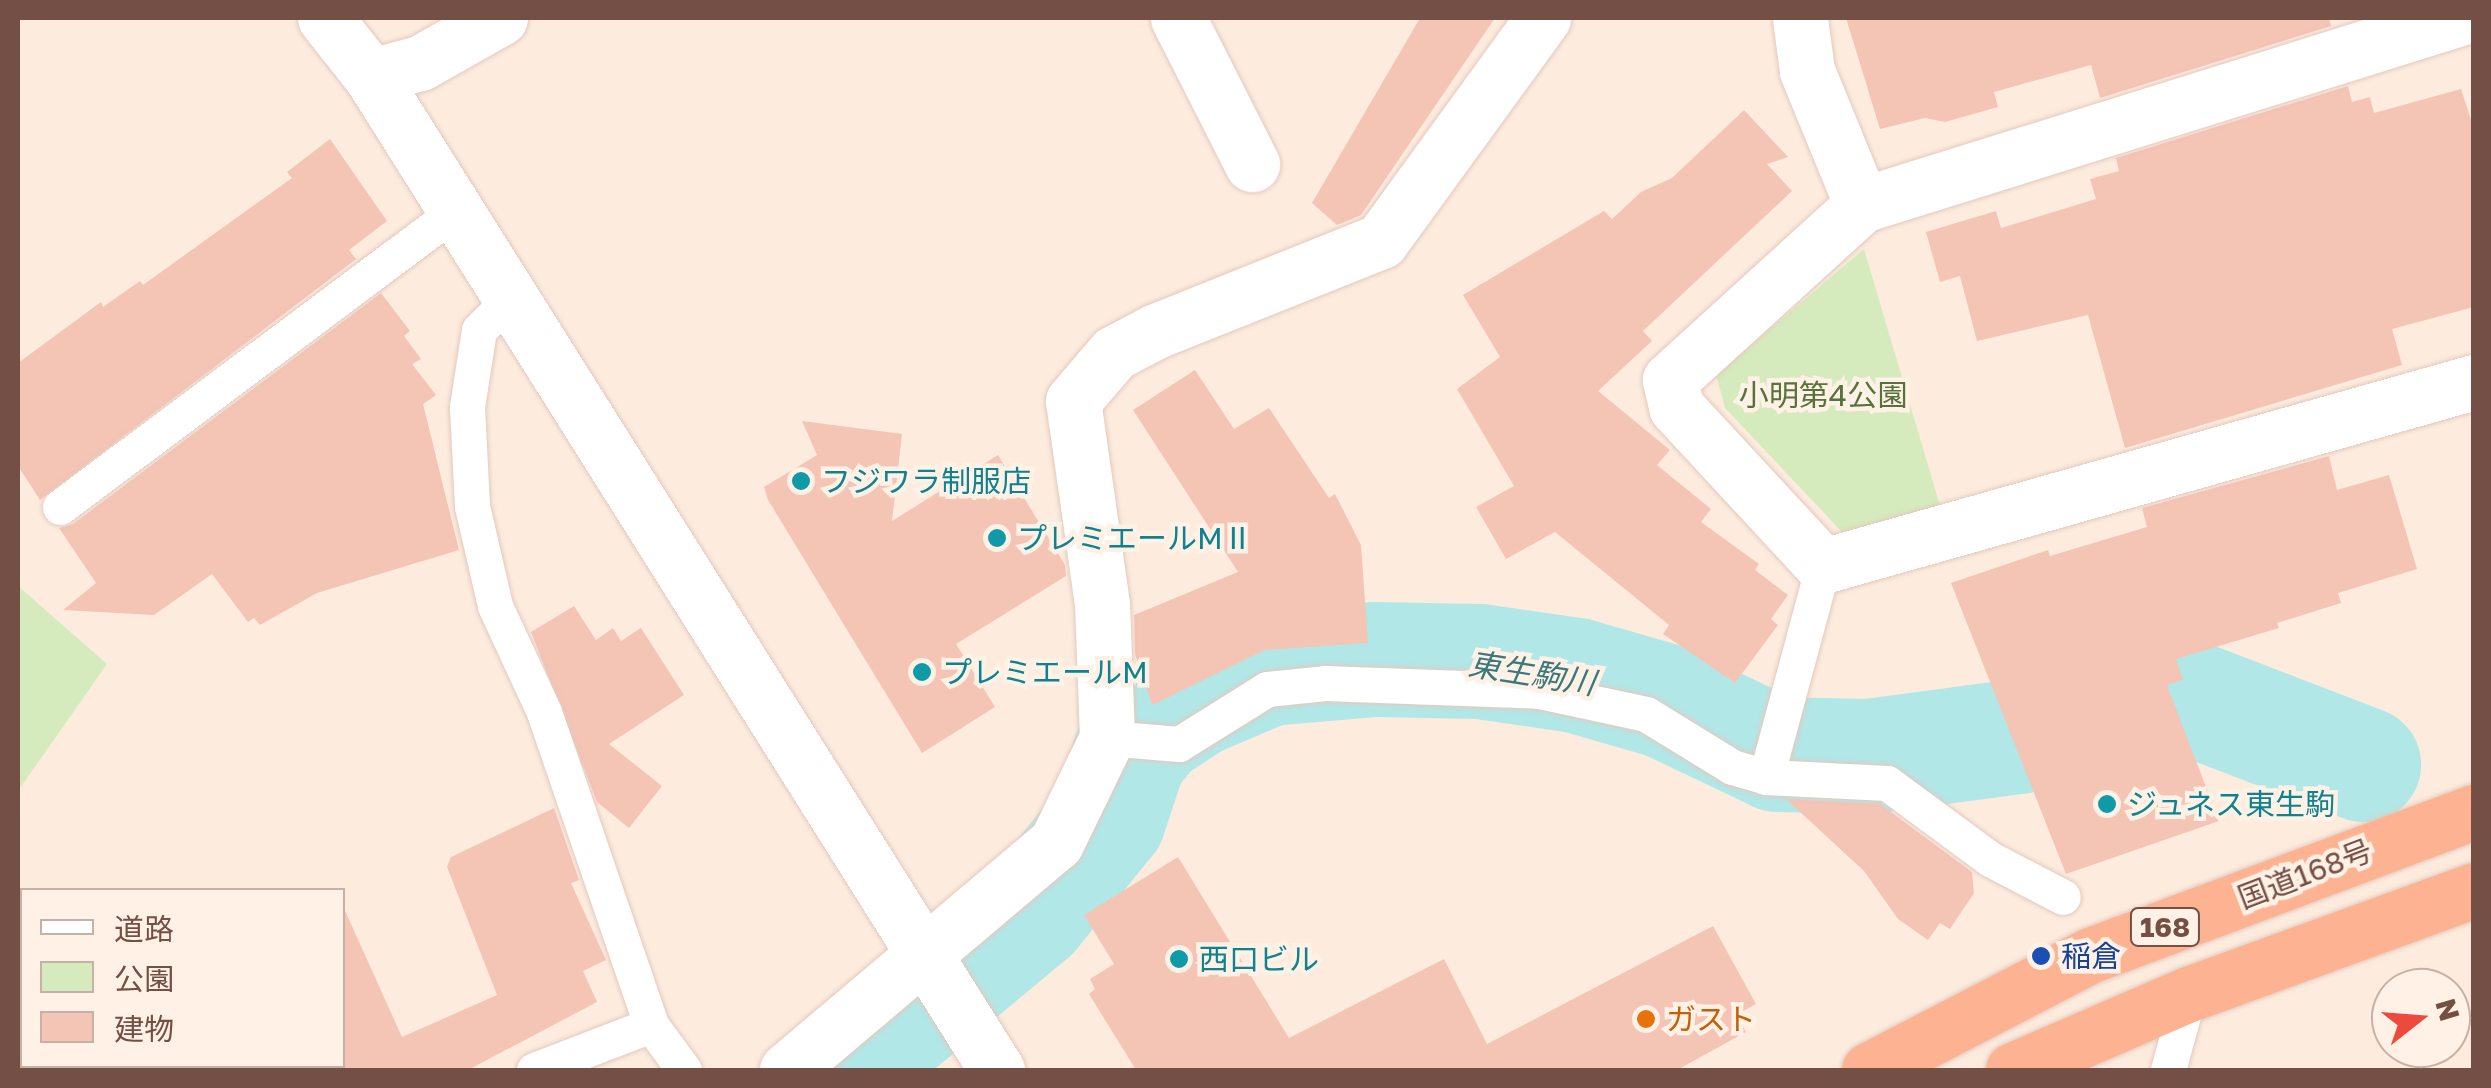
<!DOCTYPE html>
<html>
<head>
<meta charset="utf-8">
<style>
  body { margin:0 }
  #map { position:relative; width:2491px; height:1088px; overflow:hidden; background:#fdecde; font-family:"Golos Text","Noto Sans JP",sans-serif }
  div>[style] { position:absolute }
  .green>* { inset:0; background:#d6ebbd }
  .river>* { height:115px; margin:-57.5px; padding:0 57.5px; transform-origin:57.5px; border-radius:57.5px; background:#b2e7e7 }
  .building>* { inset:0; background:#f4c4b5 }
  .roads { filter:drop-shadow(0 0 2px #e3c9bd) drop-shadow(0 0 2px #e3c9bd) }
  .service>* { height:35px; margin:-17.5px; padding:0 17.5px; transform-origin:17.5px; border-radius:17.5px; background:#fff }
  .minor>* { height:55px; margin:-27.5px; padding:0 27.5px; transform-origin:27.5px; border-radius:27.5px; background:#fff }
  .tertiary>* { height:55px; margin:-27.5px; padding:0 27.5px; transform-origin:27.5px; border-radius:27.5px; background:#fff }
  .trunk>* { height:55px; margin:-27.5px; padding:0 27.5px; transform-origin:27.5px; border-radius:27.5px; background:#fdb292 }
  .dots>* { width:28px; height:28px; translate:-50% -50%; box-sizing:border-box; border:5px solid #fff1e5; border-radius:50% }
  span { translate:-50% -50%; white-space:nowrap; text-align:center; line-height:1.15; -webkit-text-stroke:9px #fff1e5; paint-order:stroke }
  .shield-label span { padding:2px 8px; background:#fff1e5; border:2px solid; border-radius:8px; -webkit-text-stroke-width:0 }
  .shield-label { font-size:28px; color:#744f46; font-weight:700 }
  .park-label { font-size:30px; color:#54743b }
  .culture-label { font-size:30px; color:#0d838f }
  .left { translate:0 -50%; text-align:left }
  .street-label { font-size:30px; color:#744f46 }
  .transit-label { font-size:30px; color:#164399 }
  .food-label { font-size:30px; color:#c56008 }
  .water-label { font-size:32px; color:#39797b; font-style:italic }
  .frame { position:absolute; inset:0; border:20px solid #744f46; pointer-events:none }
  .legend { position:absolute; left:20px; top:888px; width:325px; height:180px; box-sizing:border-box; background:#fff1e5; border:2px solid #c7b0a5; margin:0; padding:12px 18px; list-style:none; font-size:30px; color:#744f46 }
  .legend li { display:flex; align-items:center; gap:20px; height:50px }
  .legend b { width:50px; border:2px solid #c7b0a5 }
  .north { position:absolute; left:2371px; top:968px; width:100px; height:100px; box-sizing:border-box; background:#fff1e5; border:2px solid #c7b0a5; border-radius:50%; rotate:73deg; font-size:28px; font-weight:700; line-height:40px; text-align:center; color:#744f46 }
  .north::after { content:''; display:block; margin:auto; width:35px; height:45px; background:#ed4a3d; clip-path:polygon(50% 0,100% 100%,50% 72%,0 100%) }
</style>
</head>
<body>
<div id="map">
  <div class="green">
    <i style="clip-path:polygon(1864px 249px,1941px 509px,1889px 534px,1842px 532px,1725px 408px,1716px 375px)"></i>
    <i style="clip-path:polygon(18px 586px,107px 664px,18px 791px)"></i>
  </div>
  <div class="river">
    <i style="left:843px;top:1070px;width:245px;rotate:-39.9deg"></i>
    <i style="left:1031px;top:913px;width:122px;rotate:-51deg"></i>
    <i style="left:1108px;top:818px;width:66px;rotate:-71.6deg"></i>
    <i style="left:1129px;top:755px;width:36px;rotate:-51deg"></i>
    <i style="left:1152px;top:727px;width:51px;rotate:-33.1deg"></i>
    <i style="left:1195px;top:699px;width:79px;rotate:-23deg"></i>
    <i style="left:1268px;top:668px;width:107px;rotate:-4.8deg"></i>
    <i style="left:1375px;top:659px;width:104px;rotate:1.1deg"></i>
    <i style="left:1479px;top:661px;width:98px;rotate:8.2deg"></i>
    <i style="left:1576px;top:675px;width:94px;rotate:16.1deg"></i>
    <i style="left:1666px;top:701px;width:123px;rotate:25.5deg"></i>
    <i style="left:1777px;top:754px;width:91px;rotate:1.3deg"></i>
    <i style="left:1868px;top:756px;width:151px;rotate:-7.6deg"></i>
    <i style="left:2018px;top:736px;width:170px;rotate:-14deg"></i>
    <i style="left:2183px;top:695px;width:193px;rotate:21deg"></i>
  </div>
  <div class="building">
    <i style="clip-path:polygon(1420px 18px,1495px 18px,1361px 215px,1337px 225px,1312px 203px)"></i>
    <i style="clip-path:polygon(1846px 18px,2329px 18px,2331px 26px,2100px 98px,2091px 65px,1994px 92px,1998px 107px,1945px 122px,1925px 118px,1880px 129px)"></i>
    <i style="clip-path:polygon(2348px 86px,2352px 102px,2370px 97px,2374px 113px,2461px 89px,2474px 129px,2474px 307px,2392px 329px,2402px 365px,2125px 448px,2088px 315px,1977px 341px,1960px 276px,1940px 282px,1926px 232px,1996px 211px,2001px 228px,2096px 199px,2090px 179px,2119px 171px,2116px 158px)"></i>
    <i style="clip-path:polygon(1744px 110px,1788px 157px,1767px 164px,1792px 191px,1643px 331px,1652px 341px,1598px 391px,1670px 450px,1657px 465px,1711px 509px,1701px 522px,1759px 564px,1755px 570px,1788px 595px,1771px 619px,1778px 625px,1735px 683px,1663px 634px,1669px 625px,1555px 532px,1506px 559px,1476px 507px,1514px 486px,1457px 389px,1500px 357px,1463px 295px,1604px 211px,1612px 219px,1641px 192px,1672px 178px)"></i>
    <i style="clip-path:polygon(330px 139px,387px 221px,349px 250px,356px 259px,40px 500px,18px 466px,18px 363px,101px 302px,103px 307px,140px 281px,143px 285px,292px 178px,287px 172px)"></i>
    <i style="clip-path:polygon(381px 293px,410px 331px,404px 336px,421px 359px,412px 364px,436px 395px,423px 404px,459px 550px,317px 593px,260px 625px,254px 618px,248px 622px,212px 574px,154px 615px,63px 610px,96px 583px,59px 528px,73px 524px)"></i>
    <i style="clip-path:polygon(1195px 370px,1234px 429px,1269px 408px,1329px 498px,1335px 494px,1361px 545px,1368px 643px,1265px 650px,1152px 705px,1135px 654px,1134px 615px,1238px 572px,1133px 410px)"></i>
    <i style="clip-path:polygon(802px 421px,902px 434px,892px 521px,998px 455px,1065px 565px,1066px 576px,956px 644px,995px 707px,922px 753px,768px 500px,764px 487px,817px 455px)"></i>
    <i style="clip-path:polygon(2329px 456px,2337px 490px,2389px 475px,2417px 569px,2338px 593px,2341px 603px,2277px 623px,2279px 628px,2176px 659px,2183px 680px,2167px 685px,2219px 821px,2066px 874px,1951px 583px,2048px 550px,2050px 556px,2147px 527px,2142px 508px)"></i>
    <i style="clip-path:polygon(574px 606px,596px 640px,613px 628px,621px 641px,641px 628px,684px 695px,609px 744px,662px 786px,629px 828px,597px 802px,531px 632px)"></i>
    <i style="clip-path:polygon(1786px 799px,1880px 804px,1972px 872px,1974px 893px,1950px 929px,1940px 923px,1928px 940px,1898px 919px,1864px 871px)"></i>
    <i style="clip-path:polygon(554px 808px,579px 880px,571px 883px,606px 960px,583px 971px,597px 1002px,468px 1070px,328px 1070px,342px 1066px,342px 904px,402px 1037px,497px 995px,447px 867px,451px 857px)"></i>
    <i style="clip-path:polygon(1178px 857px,1289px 1038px,1444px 959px,1487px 1044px,1713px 926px,1756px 1004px,1736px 1015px,1746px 1032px,1677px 1070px,1136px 1070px,1089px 994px,1095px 989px,1090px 979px,1114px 964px,1084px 915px)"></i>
  </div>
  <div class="roads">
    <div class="service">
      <i style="left:512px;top:297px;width:47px;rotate:135deg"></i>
      <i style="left:479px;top:330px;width:78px;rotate:98.9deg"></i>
      <i style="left:467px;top:407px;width:99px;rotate:87.1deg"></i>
      <i style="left:472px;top:506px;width:103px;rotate:77deg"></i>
      <i style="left:495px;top:606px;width:117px;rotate:65.2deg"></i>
      <i style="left:544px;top:712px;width:331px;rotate:71.1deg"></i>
      <i style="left:60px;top:507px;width:496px;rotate:-36.8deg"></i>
      <i style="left:1107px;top:738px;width:72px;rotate:4.8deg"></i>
      <i style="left:1179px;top:744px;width:104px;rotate:-32deg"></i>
      <i style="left:1267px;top:689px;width:58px;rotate:-5.9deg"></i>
      <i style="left:1325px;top:683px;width:214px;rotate:2.1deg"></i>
      <i style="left:1539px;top:691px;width:109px;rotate:12.1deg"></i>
      <i style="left:1646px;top:714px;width:101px;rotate:31.6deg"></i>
      <i style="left:1732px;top:767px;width:35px;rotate:16deg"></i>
      <i style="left:1766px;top:777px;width:121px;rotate:2.8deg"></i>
      <i style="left:1887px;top:783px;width:128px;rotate:36.4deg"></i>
      <i style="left:1990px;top:859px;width:82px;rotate:27.5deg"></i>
      <i style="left:1766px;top:777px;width:219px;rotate:-74.9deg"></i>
      <i style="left:534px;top:1070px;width:125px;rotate:-21deg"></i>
      <i style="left:651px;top:1025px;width:56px;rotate:53.7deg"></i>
      <i style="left:2168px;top:1070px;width:79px;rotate:-74.6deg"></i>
    </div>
    <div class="minor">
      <i style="left:1178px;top:18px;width:164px;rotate:63.1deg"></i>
      <i style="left:1800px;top:18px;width:53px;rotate:82.5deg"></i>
      <i style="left:1807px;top:71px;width:145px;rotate:67.7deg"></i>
      <i style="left:2460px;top:18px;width:627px;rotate:162.64deg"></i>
      <i style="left:1862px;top:205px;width:260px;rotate:137.7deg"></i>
      <i style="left:1670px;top:380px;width:28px;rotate:77deg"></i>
      <i style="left:1676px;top:407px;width:217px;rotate:47.2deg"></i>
      <i style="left:1823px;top:566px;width:677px;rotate:-15.78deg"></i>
      <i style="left:371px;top:76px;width:51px;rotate:-14.9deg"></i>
      <i style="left:420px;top:63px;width:92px;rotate:-29.4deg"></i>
      <i style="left:787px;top:1070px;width:352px;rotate:-40.2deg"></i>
      <i style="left:1056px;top:843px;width:117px;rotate:-64.1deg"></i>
      <i style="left:1107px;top:738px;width:134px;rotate:-92.1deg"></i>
      <i style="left:1102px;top:604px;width:205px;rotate:-98.1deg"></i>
      <i style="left:1073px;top:401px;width:63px;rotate:-49.5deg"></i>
      <i style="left:1114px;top:353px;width:47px;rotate:-27.6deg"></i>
      <i style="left:1156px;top:331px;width:242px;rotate:-21.8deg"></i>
      <i style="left:1381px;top:241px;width:276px;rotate:-54deg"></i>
    </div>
    <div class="tertiary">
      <i style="left:325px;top:18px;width:74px;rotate:51.6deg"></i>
      <i style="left:371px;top:76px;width:1175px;rotate:57.8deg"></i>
    </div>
    <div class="trunk">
      <i style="left:1869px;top:1070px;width:250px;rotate:-27.4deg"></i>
      <i style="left:2091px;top:955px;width:409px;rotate:-20.5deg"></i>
      <i style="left:2013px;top:1070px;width:192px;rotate:-23.4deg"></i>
      <i style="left:2189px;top:994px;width:303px;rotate:-20deg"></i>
    </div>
  </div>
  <div class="dots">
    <i style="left:801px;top:481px;background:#0f9aa8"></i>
    <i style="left:997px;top:538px;background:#0f9aa8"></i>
    <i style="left:922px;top:672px;background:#0f9aa8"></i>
    <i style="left:2107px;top:804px;background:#0f9aa8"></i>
    <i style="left:2041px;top:956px;background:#1a4fb4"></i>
    <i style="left:1179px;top:959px;background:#0f9aa8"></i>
    <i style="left:1646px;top:1019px;background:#e8710a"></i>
  </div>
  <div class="shield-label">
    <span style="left:2165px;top:927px">168</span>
  </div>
  <div class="park-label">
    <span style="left:1823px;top:395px">小明第4公園</span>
  </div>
  <div class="culture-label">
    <span class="left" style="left:821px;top:481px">フジワラ制服店</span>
    <span class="left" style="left:1017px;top:538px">プレミエールMⅡ</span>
    <span class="left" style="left:942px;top:672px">プレミエールM</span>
    <span class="left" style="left:2127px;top:804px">ジュネス東生駒</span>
    <span class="left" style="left:1199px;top:959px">西口ビル</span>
  </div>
  <div class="street-label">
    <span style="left:2305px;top:874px;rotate:-21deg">国道168号</span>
  </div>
  <div class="transit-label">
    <span class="left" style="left:2061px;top:956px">稲倉</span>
  </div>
  <div class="food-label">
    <span class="left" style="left:1666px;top:1019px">ガスト</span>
  </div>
  <div class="water-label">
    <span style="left:1532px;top:673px;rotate:9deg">東生駒川</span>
  </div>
  <div class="frame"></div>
  <ul class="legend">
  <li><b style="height:12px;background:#fff"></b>道路</li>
  <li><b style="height:28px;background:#d6ebbd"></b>公園</li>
  <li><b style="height:28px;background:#f4c4b5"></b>建物</li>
  </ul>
  <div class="north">N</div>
</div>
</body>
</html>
